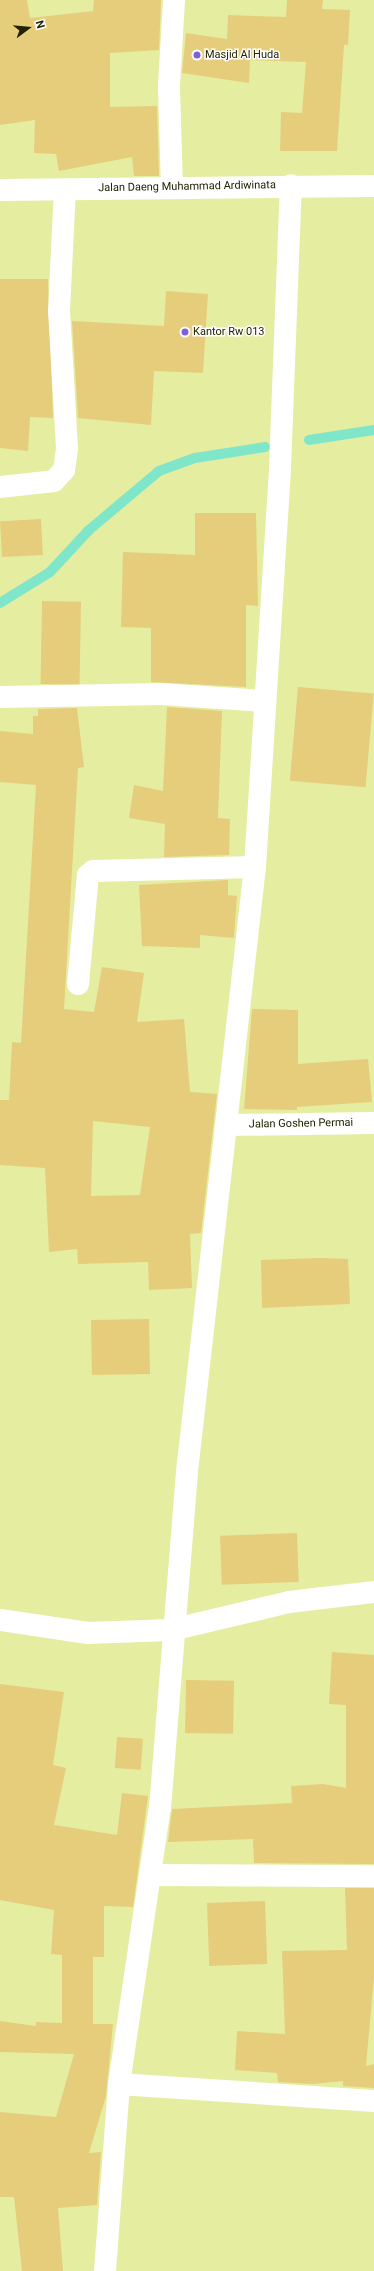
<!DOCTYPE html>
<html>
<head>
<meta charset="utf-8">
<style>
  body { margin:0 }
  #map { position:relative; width:374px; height:2271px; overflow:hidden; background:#e5eda1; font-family:Roboto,sans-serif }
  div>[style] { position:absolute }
  .stream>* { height:10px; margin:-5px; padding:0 5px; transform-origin:5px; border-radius:5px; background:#7fe6c9 }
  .building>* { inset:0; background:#e6cd7c; transform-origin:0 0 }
  .street>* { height:22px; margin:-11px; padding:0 11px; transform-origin:11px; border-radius:11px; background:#fff }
  .secondary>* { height:22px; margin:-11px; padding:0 11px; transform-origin:11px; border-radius:11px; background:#fff }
  .dots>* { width:11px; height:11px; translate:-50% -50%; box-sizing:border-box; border:2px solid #fff; border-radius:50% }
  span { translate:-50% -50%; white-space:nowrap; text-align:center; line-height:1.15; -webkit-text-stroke:3px #fff; paint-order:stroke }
  .poi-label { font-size:11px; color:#202203 }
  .left { translate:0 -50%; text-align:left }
  .street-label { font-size:11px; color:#202203 }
  .north { position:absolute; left:8px; top:8px; width:40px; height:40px; -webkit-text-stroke:3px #fff; paint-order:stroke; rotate:74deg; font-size:11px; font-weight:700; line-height:16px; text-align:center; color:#202203 }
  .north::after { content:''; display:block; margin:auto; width:14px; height:18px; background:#202203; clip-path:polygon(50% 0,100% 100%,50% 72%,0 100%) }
</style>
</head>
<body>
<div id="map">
  <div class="stream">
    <i style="left:309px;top:440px;width:66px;rotate:-8.7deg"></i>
    <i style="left:0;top:603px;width:59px;rotate:-31.8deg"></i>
    <i style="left:50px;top:572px;width:57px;rotate:-47.1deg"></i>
    <i style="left:89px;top:530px;width:92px;rotate:-40.1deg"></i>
    <i style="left:159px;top:471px;width:38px;rotate:-20deg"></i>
    <i style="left:195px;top:458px;width:71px;rotate:-8.9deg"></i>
  </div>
  <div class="building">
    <i style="clip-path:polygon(0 0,27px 0,30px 18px,93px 11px,94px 0,161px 0,159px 50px,110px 53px,110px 107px,157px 106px,159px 176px,134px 176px,132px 157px,59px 171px,56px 154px,34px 153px,35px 120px,0 125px)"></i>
    <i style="clip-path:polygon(287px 0,323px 0,322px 9px,350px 10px,348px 45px,344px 45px,337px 151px,280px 151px,281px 112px,302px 113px,306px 62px,250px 60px,249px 83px,182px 73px,186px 33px,227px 39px,228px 15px,286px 17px)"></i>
    <i style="clip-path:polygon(0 279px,48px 279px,53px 418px,30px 417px,28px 451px,0 448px)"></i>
    <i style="clip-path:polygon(166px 291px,208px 294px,203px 373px,154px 371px,151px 425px,78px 418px,72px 321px,164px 326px)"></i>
    <i style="clip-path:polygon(195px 513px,256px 513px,258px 606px,246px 605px,246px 687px,151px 682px,151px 628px,121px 627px,123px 552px,195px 555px)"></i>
    <i style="left:41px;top:519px;width:36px;height:41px;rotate:87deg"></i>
    <i style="left:42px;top:601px;width:39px;height:83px;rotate:1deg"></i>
    <i style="left:298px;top:687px;width:76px;height:94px;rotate:5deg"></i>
    <i style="clip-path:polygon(167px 707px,222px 711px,218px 818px,230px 819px,229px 855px,164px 857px,165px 824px,129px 818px,134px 785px,163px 791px)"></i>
    <i style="clip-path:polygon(evenodd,77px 708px,84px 767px,78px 768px,64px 1009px,94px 1012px,102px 967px,144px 973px,137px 1022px,184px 1019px,190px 1092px,217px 1094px,201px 1233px,190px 1234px,192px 1288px,149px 1290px,148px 1262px,78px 1264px,77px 1249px,49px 1252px,45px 1168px,0 1165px,0 1100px,9px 1100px,12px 1042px,21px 1043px,36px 785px,0 782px,0 731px,33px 734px,33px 716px,38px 716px,38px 709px,77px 708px,93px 1121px,150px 1127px,140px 1195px,91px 1196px,93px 1121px)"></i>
    <i style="clip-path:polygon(228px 880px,228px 895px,237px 896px,234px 938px,200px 935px,200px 948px,142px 946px,139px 885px)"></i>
    <i style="clip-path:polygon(252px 1009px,298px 1010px,298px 1064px,368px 1059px,372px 1102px,297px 1107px,297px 1110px,244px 1109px)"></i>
    <i style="clip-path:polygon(321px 1258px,348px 1259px,350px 1304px,262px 1308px,261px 1260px)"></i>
    <i style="left:149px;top:1319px;width:55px;height:58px;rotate:89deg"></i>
    <i style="left:297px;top:1533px;width:49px;height:77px;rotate:88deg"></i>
    <i style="clip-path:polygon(332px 1652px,374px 1655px,374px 1864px,254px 1863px,253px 1839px,168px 1842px,172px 1809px,292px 1803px,291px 1786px,323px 1784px,346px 1788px,346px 1705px,329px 1704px)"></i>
    <i style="left:186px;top:1680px;width:48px;height:53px;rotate:1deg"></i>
    <i style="clip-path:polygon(0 1684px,64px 1692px,53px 1765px,66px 1768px,54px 1825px,117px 1835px,122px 1793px,148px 1796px,133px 1907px,104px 1906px,104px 1957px,93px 1957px,93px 2024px,113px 2024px,106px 2096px,89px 2153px,101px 2152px,97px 2205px,58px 2208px,63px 2271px,22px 2271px,14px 2197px,0 2197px,0 2112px,56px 2117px,74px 2054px,0 2052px,0 2021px,36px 2026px,36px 2022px,62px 2023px,62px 1955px,51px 1954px,54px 1910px,0 1900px)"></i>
    <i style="left:117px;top:1737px;width:26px;height:31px;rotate:4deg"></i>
    <i style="clip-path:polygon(345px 1888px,374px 1888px,374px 1977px,366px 2066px,374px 2064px,374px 2088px,343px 2086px,343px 2081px,313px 2084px,278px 2082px,277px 2073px,235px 2070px,237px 2031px,285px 2034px,282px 1951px,347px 1950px)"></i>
    <i style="left:265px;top:1901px;width:63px;height:58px;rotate:88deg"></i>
  </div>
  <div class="street">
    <i style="left:172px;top:188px;width:103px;rotate:-91.7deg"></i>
    <i style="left:169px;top:85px;width:85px;rotate:-86.6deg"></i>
    <i style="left:0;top:487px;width:54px;rotate:-6.3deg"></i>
    <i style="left:54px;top:481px;width:15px;rotate:-48deg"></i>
    <i style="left:64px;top:470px;width:21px;rotate:-82deg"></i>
    <i style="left:67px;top:449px;width:138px;rotate:-93.3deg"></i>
    <i style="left:59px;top:311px;width:121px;rotate:-87.2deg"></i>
    <i style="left:0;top:697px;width:162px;rotate:-1.1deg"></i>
    <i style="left:162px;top:694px;width:101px;rotate:4deg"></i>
    <i style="left:78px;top:984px;width:109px;rotate:-84.8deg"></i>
    <i style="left:88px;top:875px;width:6px;rotate:-39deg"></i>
    <i style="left:93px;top:871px;width:162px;rotate:-1.4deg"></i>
    <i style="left:228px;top:1125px;width:146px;rotate:-0.8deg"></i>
    <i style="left:0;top:1620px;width:89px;rotate:8.4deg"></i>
    <i style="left:88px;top:1633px;width:83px;rotate:-2.1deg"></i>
    <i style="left:171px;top:1630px;width:121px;rotate:-13.3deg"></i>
    <i style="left:289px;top:1602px;width:86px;rotate:-6.7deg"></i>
    <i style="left:150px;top:1875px;width:224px;rotate:0.3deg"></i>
    <i style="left:119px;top:2084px;width:256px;rotate:3.8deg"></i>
    <i style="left:105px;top:2271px;width:188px;rotate:-85.7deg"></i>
    <i style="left:119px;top:2084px;width:279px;rotate:-81.6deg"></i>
    <i style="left:160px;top:1808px;width:346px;rotate:-85.4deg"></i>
    <i style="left:188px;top:1463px;width:600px;rotate:-83.59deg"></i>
    <i style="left:255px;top:867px;width:400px;rotate:-86.4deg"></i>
    <i style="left:280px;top:468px;width:283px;rotate:-87.8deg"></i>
  </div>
  <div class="secondary">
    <i style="left:0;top:190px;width:374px;rotate:-0.6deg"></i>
  </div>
  <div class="dots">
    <i style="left:197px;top:55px;background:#825fd9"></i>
    <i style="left:185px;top:332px;background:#825fd9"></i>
  </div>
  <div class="poi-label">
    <span class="left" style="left:205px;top:55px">Masjid Al Huda</span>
    <span class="left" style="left:193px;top:332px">Kantor Rw 013</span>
  </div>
  <div class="street-label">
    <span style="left:187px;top:187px;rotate:-1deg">Jalan Daeng Muhammad Ardiwinata</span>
    <span style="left:301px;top:1124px;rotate:-1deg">Jalan Goshen Permai</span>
  </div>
  <div class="north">N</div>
</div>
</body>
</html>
